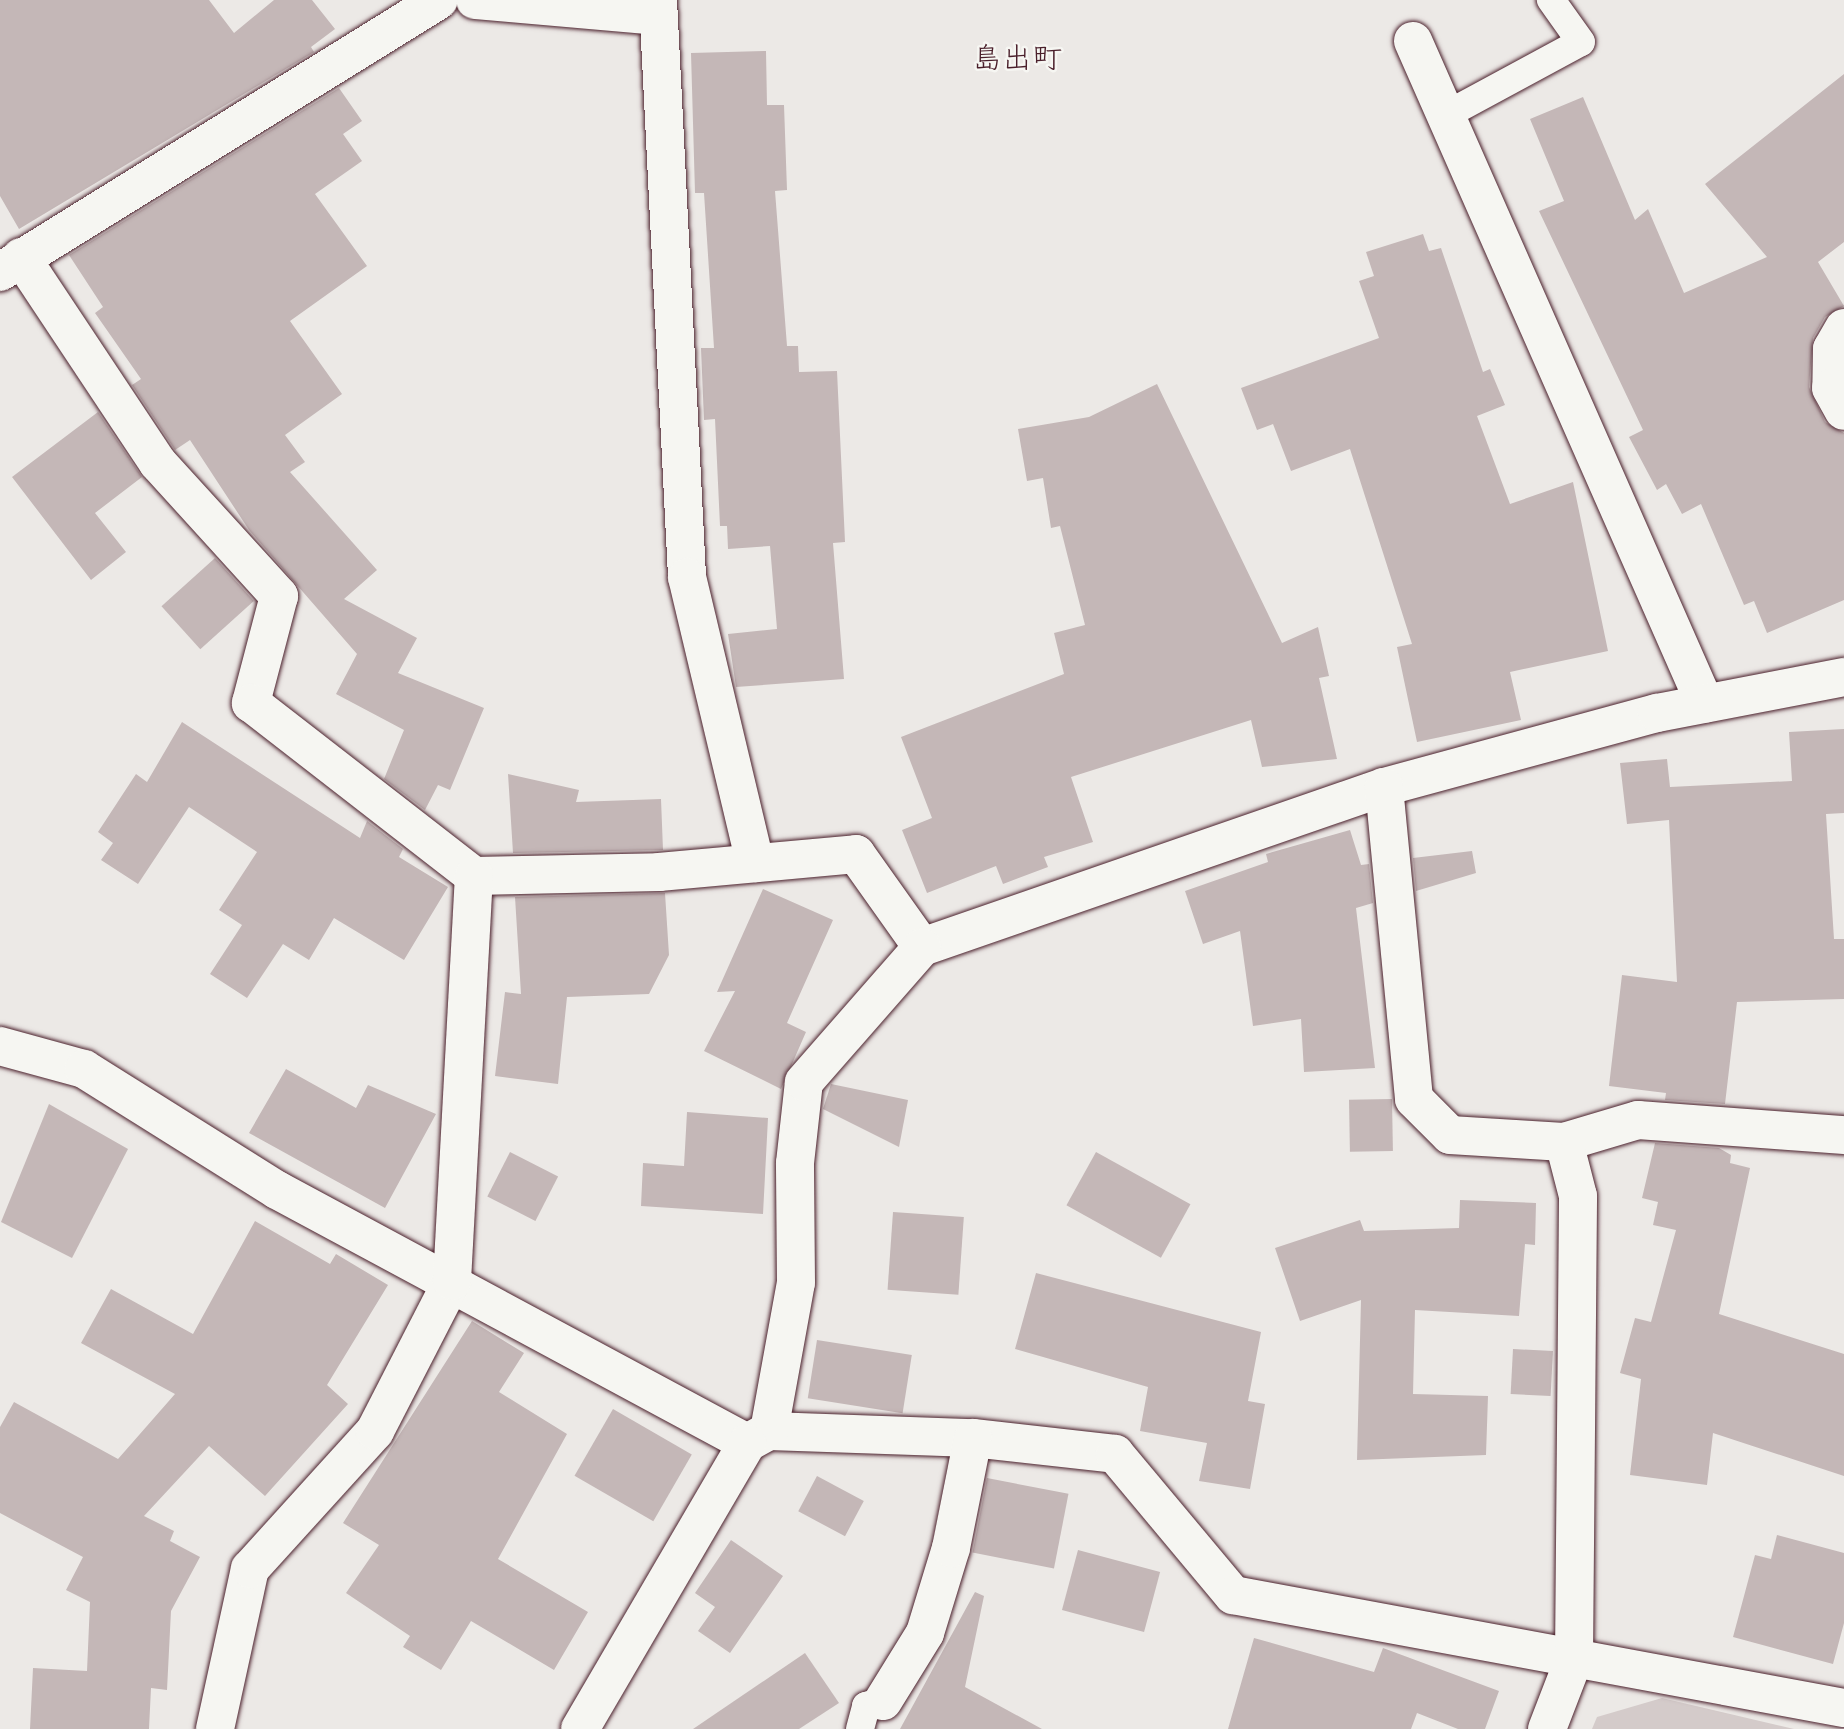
<!DOCTYPE html>
<html>
<head>
<meta charset="utf-8">
<style>
  body { margin:0 }
  #map { position:relative; width:1844px; height:1729px; overflow:hidden; background:#ece9e6; font-family:"Shantell Sans","Klee One",sans-serif }
  div>[style] { position:absolute }
  .green>* { inset:0; background:#d4cbca }
  .building>* { inset:0; background:#c4b7b7; transform-origin:0 0 }
  .roads { filter:drop-shadow(0 0 2px #4a1f2b) drop-shadow(0 0 2px #4a1f2b) }
  .service>* { height:28px; margin:-14px; padding:0 14px; transform-origin:14px; border-radius:14px; background:#f6f6f2 }
  .minor>* { height:38px; margin:-19px; padding:0 19px; transform-origin:19px; border-radius:19px; background:#f6f6f2 }
  span { translate:-50% -50%; white-space:nowrap; text-align:center; line-height:1.15; -webkit-text-stroke:5px #f6f6f2; paint-order:stroke }
  .quarter-label { font-size:30px; color:#4a1f2b }
</style>
</head>
<body>
<div id="map">
  <div class="green">
    <i style="clip-path:polygon(1662px 1698px,1794px 1729px,1592px 1729px,1597px 1717px)"></i>
  </div>
  <div class="building">
    <i style="clip-path:polygon(0 0,209px 0,234px 33px,274px 0,312px 0,335px 29px,311px 47px,314px 52px,19px 229px,0 196px)"></i>
    <i style="clip-path:polygon(766px 51px,767px 105px,784px 105px,787px 190px,775px 191px,787px 346px,798px 346px,799px 372px,837px 371px,845px 542px,833px 543px,844px 679px,736px 687px,728px 634px,777px 629px,770px 546px,728px 549px,727px 526px,720px 526px,715px 419px,704px 420px,701px 348px,714px 348px,704px 193px,695px 193px,691px 53px)"></i>
    <i style="clip-path:polygon(1844px 74px,1844px 242px,1818px 262px,1844px 306px,1825px 317px,1813px 338px,1809px 387px,1825px 422px,1844px 433px,1844px 600px,1767px 633px,1754px 601px,1744px 605px,1701px 504px,1682px 514px,1666px 484px,1657px 490px,1629px 437px,1643px 430px,1539px 211px,1564px 201px,1530px 119px,1583px 97px,1635px 220px,1648px 209px,1684px 293px,1767px 257px,1705px 184px)"></i>
    <i style="clip-path:polygon(339px 88px,362px 121px,343px 134px,362px 161px,315px 194px,367px 266px,290px 321px,342px 394px,285px 435px,305px 462px,290px 472px,377px 570px,344px 599px,417px 638px,398px 673px,484px 708px,450px 790px,438px 785px,425px 810px,384px 779px,404px 730px,336px 694px,357px 654px,249px 530px,190px 440px,175px 450px,132px 385px,141px 379px,95px 313px,103px 307px,69px 255px)"></i>
    <i style="clip-path:polygon(1423px 234px,1429px 251px,1441px 248px,1483px 372px,1490px 369px,1505px 405px,1477px 416px,1510px 504px,1573px 482px,1608px 651px,1510px 672px,1521px 720px,1417px 742px,1397px 647px,1412px 644px,1350px 449px,1291px 471px,1273px 424px,1257px 430px,1241px 388px,1379px 338px,1359px 281px,1374px 276px,1366px 252px)"></i>
    <i style="clip-path:polygon(1157px 384px,1282px 643px,1318px 627px,1329px 676px,1319px 678px,1337px 759px,1262px 767px,1251px 720px,1071px 777px,1093px 842px,1044px 857px,1048px 867px,1003px 884px,996px 866px,927px 893px,902px 830px,932px 818px,901px 737px,1064px 674px,1054px 633px,1085px 625px,1060px 526px,1051px 528px,1043px 478px,1027px 481px,1018px 429px,1089px 417px)"></i>
    <i style="clip-path:polygon(98px 412px,142px 477px,95px 513px,126px 552px,91px 580px,12px 477px)"></i>
    <i style="left:215px;top:558px;width:58px;height:72px;rotate:48deg"></i>
    <i style="clip-path:polygon(182px 722px,360px 838px,367px 821px,403px 849px,399px 857px,448px 887px,404px 960px,334px 918px,309px 960px,283px 944px,247px 998px,210px 974px,242px 925px,219px 910px,257px 852px,189px 807px,138px 884px,101px 860px,113px 843px,98px 832px,136px 774px,147px 782px)"></i>
    <i style="clip-path:polygon(1844px 729px,1844px 813px,1826px 814px,1834px 939px,1844px 939px,1844px 999px,1737px 1002px,1725px 1104px,1665px 1100px,1666px 1093px,1609px 1086px,1622px 975px,1677px 982px,1669px 820px,1627px 824px,1620px 763px,1667px 759px,1670px 787px,1792px 781px,1789px 732px)"></i>
    <i style="clip-path:polygon(508px 774px,579px 790px,576px 802px,661px 799px,663px 850px,513px 853px)"></i>
    <i style="clip-path:polygon(1350px 830px,1361px 865px,1369px 864px,1373px 903px,1356px 908px,1375px 1068px,1304px 1072px,1301px 1019px,1253px 1026px,1240px 931px,1203px 944px,1185px 891px,1268px 862px,1266px 854px)"></i>
    <i style="clip-path:polygon(1472px 851px,1476px 873px,1416px 891px,1413px 858px)"></i>
    <i style="clip-path:polygon(763px 889px,833px 920px,787px 1023px,806px 1032px,781px 1089px,704px 1051px,735px 991px,717px 992px)"></i>
    <i style="clip-path:polygon(665px 893px,669px 955px,649px 994px,567px 997px,558px 1084px,495px 1076px,505px 992px,521px 994px,515px 897px)"></i>
    <i style="clip-path:polygon(286px 1069px,356px 1108px,368px 1085px,436px 1114px,385px 1208px,249px 1133px)"></i>
    <i style="clip-path:polygon(831px 1084px,908px 1100px,899px 1147px,823px 1109px)"></i>
    <i style="left:1392px;top:1099px;width:52px;height:43px;rotate:89deg"></i>
    <i style="clip-path:polygon(49px 1104px,128px 1149px,72px 1258px,1px 1222px)"></i>
    <i style="clip-path:polygon(687px 1112px,768px 1118px,763px 1214px,641px 1206px,643px 1163px,684px 1166px)"></i>
    <i style="clip-path:polygon(1655px 1143px,1719px 1148px,1731px 1155px,1730px 1163px,1750px 1168px,1719px 1314px,1844px 1354px,1844px 1476px,1713px 1433px,1707px 1485px,1630px 1475px,1641px 1379px,1620px 1373px,1635px 1318px,1651px 1322px,1676px 1230px,1653px 1225px,1658px 1202px,1642px 1198px)"></i>
    <i style="left:510px;top:1152px;width:54px;height:50px;rotate:27deg"></i>
    <i style="left:1096px;top:1152px;width:108px;height:61px;rotate:29deg"></i>
    <i style="clip-path:polygon(1460px 1200px,1536px 1203px,1535px 1245px,1525px 1244px,1519px 1316px,1415px 1310px,1413px 1394px,1488px 1396px,1486px 1455px,1357px 1460px,1361px 1300px,1300px 1321px,1275px 1248px,1360px 1220px,1364px 1231px,1459px 1228px)"></i>
    <i style="left:893px;top:1212px;width:71px;height:78px;rotate:4deg"></i>
    <i style="clip-path:polygon(255px 1221px,330px 1264px,336px 1254px,388px 1285px,327px 1385px,348px 1404px,265px 1496px,209px 1446px,144px 1516px,174px 1531px,170px 1541px,200px 1557px,171px 1611px,167px 1690px,151px 1688px,149px 1729px,30px 1729px,33px 1668px,87px 1671px,90px 1602px,66px 1590px,83px 1557px,0 1513px,0 1427px,14px 1402px,118px 1459px,175px 1394px,81px 1343px,111px 1289px,193px 1334px)"></i>
    <i style="clip-path:polygon(1036px 1273px,1261px 1332px,1248px 1401px,1265px 1404px,1250px 1489px,1199px 1481px,1207px 1443px,1140px 1431px,1148px 1387px,1015px 1349px)"></i>
    <i style="clip-path:polygon(472px 1321px,524px 1353px,499px 1392px,567px 1434px,498px 1559px,588px 1612px,554px 1670px,471px 1621px,441px 1670px,403px 1647px,410px 1636px,346px 1593px,379px 1545px,343px 1523px)"></i>
    <i style="left:817px;top:1340px;width:96px;height:59px;rotate:9deg"></i>
    <i style="left:1513px;top:1349px;width:40px;height:45px;rotate:3deg"></i>
    <i style="left:613px;top:1409px;width:91px;height:77px;rotate:30deg"></i>
    <i style="left:817px;top:1476px;width:53px;height:40px;rotate:28deg"></i>
    <i style="left:987px;top:1478px;width:83px;height:76px;rotate:11deg"></i>
    <i style="clip-path:polygon(1777px 1535px,1844px 1553px,1844px 1623px,1833px 1664px,1733px 1637px,1755px 1555px,1771px 1559px)"></i>
    <i style="clip-path:polygon(731px 1540px,783px 1576px,730px 1653px,698px 1631px,715px 1607px,695px 1593px)"></i>
    <i style="left:1078px;top:1550px;width:85px;height:62px;rotate:15deg"></i>
    <i style="clip-path:polygon(975px 1592px,984px 1596px,965px 1687px,1042px 1729px,900px 1729px)"></i>
    <i style="clip-path:polygon(1254px 1638px,1374px 1672px,1383px 1648px,1499px 1691px,1485px 1729px,1458px 1729px,1417px 1713px,1411px 1729px,1228px 1729px)"></i>
    <i style="clip-path:polygon(805px 1653px,839px 1703px,799px 1729px,693px 1729px)"></i>
  </div>
  <div class="roads">
    <div class="service">
      <i style="left:1446px;top:115px;width:153px;rotate:-28.4deg"></i>
      <i style="left:1581px;top:42px;width:52px;rotate:-125.5deg"></i>
      <i style="left:860px;top:1729px;width:24px;rotate:-75deg"></i>
      <i style="left:866px;top:1706px;width:18px;rotate:-16deg"></i>
    </div>
    <div class="minor">
      <i style="left:475px;top:0;width:183px;rotate:5deg"></i>
      <i style="left:658px;top:0;width:578px;rotate:87.12deg"></i>
      <i style="left:687px;top:577px;width:294px;rotate:76.6deg"></i>
      <i style="left:1413px;top:41px;width:724px;rotate:66.23deg"></i>
      <i style="left:21px;top:257px;width:247px;rotate:56.4deg"></i>
      <i style="left:158px;top:463px;width:180px;rotate:47.7deg"></i>
      <i style="left:279px;top:596px;width:111px;rotate:104.7deg"></i>
      <i style="left:251px;top:703px;width:282px;rotate:37.8deg"></i>
      <i style="left:474px;top:876px;width:185px;rotate:-1.2deg"></i>
      <i style="left:659px;top:872px;width:198px;rotate:-5.2deg"></i>
      <i style="left:856px;top:854px;width:114px;rotate:54.6deg"></i>
      <i style="left:922px;top:947px;width:489px;rotate:-19.1deg"></i>
      <i style="left:1384px;top:787px;width:283px;rotate:-15.2deg"></i>
      <i style="left:1657px;top:713px;width:190px;rotate:-10.9deg"></i>
      <i style="left:0;top:272px;width:516px;rotate:-31.78deg"></i>
      <i style="left:1844px;top:328px;width:24px;rotate:120deg"></i>
      <i style="left:1832px;top:349px;width:39px;rotate:91deg"></i>
      <i style="left:1831px;top:388px;width:26px;rotate:61deg"></i>
      <i style="left:1384px;top:787px;width:313px;rotate:84.5deg"></i>
      <i style="left:1414px;top:1099px;width:51px;rotate:45deg"></i>
      <i style="left:1450px;top:1135px;width:114px;rotate:3.5deg"></i>
      <i style="left:1564px;top:1142px;width:77px;rotate:-16.6deg"></i>
      <i style="left:1638px;top:1120px;width:207px;rotate:4.2deg"></i>
      <i style="left:0;top:1046px;width:87px;rotate:15.3deg"></i>
      <i style="left:84px;top:1069px;width:228px;rotate:32.1deg"></i>
      <i style="left:277px;top:1190px;width:534px;rotate:28.29deg"></i>
      <i style="left:747px;top:1443px;width:25px;rotate:-29deg"></i>
      <i style="left:769px;top:1431px;width:204px;rotate:2deg"></i>
      <i style="left:973px;top:1438px;width:143px;rotate:6.4deg"></i>
      <i style="left:1115px;top:1454px;width:184px;rotate:50.1deg"></i>
      <i style="left:1233px;top:1595px;width:621px;rotate:10.48deg"></i>
      <i style="left:769px;top:1431px;width:150px;rotate:-79.7deg"></i>
      <i style="left:796px;top:1283px;width:120px;rotate:-90.5deg"></i>
      <i style="left:795px;top:1163px;width:81px;rotate:-83.7deg"></i>
      <i style="left:804px;top:1082px;width:179px;rotate:-48.8deg"></i>
      <i style="left:883px;top:1701px;width:80px;rotate:-58.3deg"></i>
      <i style="left:925px;top:1633px;width:89px;rotate:-73deg"></i>
      <i style="left:951px;top:1548px;width:112px;rotate:-78.7deg"></i>
      <i style="left:215px;top:1729px;width:164px;rotate:-77.7deg"></i>
      <i style="left:250px;top:1569px;width:186px;rotate:-47.8deg"></i>
      <i style="left:375px;top:1431px;width:169px;rotate:-62.8deg"></i>
      <i style="left:452px;top:1281px;width:406px;rotate:-86.9deg"></i>
      <i style="left:580px;top:1729px;width:331px;rotate:-59.7deg"></i>
      <i style="left:1547px;top:1729px;width:75px;rotate:-68.9deg"></i>
      <i style="left:1574px;top:1659px;width:463px;rotate:-89.5deg"></i>
      <i style="left:1578px;top:1196px;width:56px;rotate:-104.5deg"></i>
    </div>
  </div>
  <div class="quarter-label">
    <span style="left:1017px;top:58px">島出町</span>
  </div>
</div>
</body>
</html>
